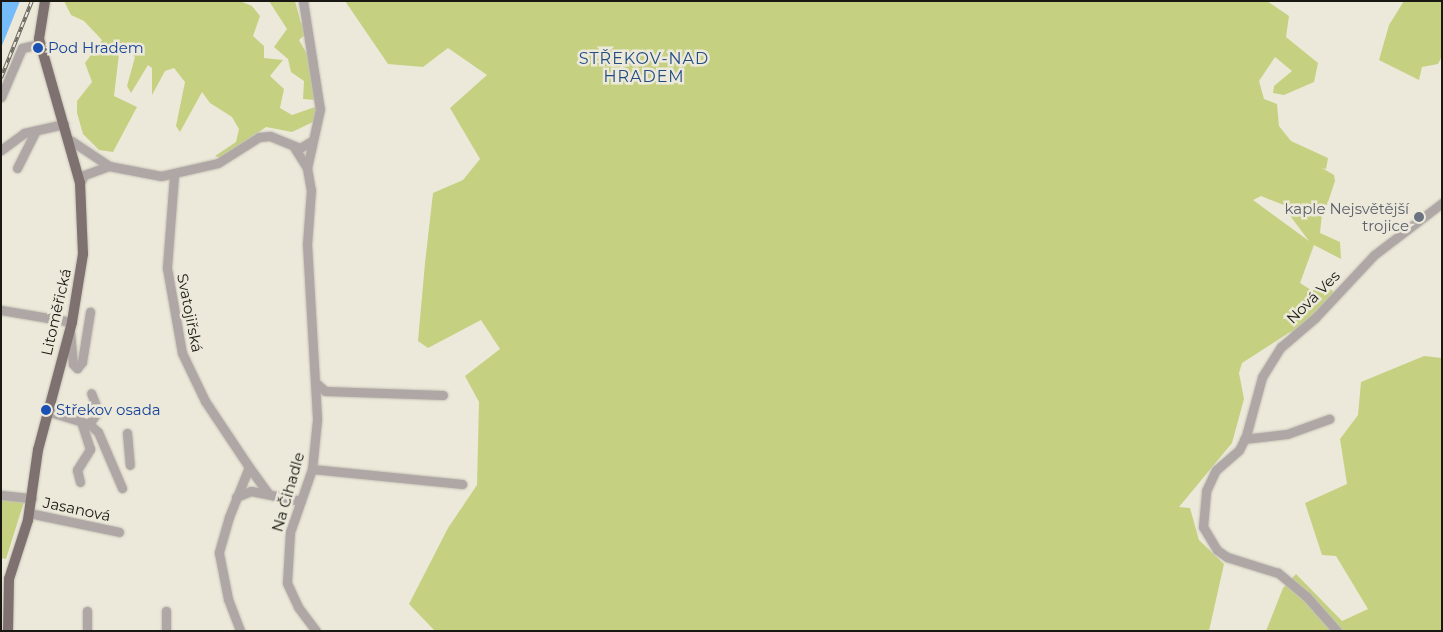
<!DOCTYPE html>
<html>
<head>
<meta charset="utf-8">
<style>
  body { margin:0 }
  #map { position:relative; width:1443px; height:632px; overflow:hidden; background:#ece9da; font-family:Montserrat,sans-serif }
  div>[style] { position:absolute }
  .green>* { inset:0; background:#c5d180 }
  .water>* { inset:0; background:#74bcf9 }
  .roads { filter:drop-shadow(0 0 1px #c6c3b6) drop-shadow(0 0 1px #c6c3b6) }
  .minor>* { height:9px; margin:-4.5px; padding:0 4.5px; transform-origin:4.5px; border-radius:4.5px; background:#afa7a6 }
  .major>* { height:10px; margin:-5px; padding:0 5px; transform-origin:5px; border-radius:5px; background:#7e716f }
  .rail>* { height:4px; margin-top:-2px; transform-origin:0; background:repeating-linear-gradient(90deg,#ece9da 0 5.5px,#6b6960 0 11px); box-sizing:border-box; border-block:1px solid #6b6960 }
  .dots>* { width:14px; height:14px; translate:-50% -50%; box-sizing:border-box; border:2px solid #ece9da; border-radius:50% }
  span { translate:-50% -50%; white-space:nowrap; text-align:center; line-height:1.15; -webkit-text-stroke:5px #ece9da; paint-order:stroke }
  .transit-label { font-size:15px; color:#164399 }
  .left { translate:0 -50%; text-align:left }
  .worship-label { font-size:15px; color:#5b616d }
  .right { translate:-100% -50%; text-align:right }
  .street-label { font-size:15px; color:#191813 }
  .neighbourhood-label { font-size:16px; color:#224d81; letter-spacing:1px }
  .frame { position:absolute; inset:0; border:2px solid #191813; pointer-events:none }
</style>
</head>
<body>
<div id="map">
  <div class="green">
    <i style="clip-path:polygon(64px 1px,240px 1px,252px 6px,260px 16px,253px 36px,264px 46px,264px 58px,283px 60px,270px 76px,284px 89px,280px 108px,292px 115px,318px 106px,313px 122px,292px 132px,266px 127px,221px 158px,215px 156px,236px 142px,239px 129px,232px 117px,210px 103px,202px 92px,180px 132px,176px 126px,185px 82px,174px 68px,165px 71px,152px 95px,152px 68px,148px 65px,131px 93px,127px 86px,135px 57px,127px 50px,119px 54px,114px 96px,137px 107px,113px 152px,99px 150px,83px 134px,77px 113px,77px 101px,92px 82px,85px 63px,102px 40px,84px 21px,71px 15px)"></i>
    <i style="clip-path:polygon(269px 1px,295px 1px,301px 23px,306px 22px,307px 33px,299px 40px,307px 54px,316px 100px,303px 99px,304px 81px,291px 72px,288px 59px,274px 47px,287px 29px)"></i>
    <i style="clip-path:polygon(evenodd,345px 1px,1267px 1px,1289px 16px,1286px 37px,1318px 63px,1314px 82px,1284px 95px,1273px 93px,1274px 86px,1292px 71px,1275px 57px,1259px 81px,1264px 99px,1277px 104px,1279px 126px,1291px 141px,1328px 158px,1326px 169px,1322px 168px,1334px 175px,1335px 181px,1327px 205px,1323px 204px,1320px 233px,1340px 242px,1341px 259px,1314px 245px,1300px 283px,1311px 290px,1321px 287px,1332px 290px,1335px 296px,1295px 335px,1290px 332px,1242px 363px,1239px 373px,1244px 399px,1232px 443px,1179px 507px,1190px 508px,1199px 540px,1224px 564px,1209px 631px,435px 631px,409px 604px,448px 528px,477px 485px,479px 402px,465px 376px,500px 349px,481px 320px,428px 348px,418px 341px,425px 263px,433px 193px,463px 180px,480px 159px,450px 108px,487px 75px,448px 48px,423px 67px,388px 64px,345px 1px,1261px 196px,1301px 212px,1288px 213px,1309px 241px,1253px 200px,1261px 196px)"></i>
    <i style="clip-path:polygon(1404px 1px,1442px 1px,1442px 56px,1438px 64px,1422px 67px,1419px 80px,1379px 60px,1389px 25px)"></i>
    <i style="clip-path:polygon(1424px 356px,1442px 358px,1442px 631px,1266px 631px,1283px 588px,1296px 574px,1342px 621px,1368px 609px,1336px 556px,1322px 555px,1305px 503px,1347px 484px,1340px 439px,1358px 415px,1361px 382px)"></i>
    <i style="clip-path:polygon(1px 500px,24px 502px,6px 559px,1px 558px)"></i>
  </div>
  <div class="water">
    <i style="clip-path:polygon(1px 1px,20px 1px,1px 48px)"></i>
  </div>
  <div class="roads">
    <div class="minor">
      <i style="left:303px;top:1px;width:109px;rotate:81.1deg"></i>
      <i style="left:320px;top:109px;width:60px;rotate:102.4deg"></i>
      <i style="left:307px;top:168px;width:22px;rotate:80deg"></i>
      <i style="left:311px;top:190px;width:54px;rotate:94.2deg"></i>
      <i style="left:307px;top:244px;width:176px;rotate:86.7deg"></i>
      <i style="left:317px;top:420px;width:49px;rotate:95.8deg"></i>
      <i style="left:312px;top:469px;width:67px;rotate:109.2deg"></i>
      <i style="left:290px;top:532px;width:51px;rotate:93.4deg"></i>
      <i style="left:287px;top:583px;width:26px;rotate:65deg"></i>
      <i style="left:298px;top:607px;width:30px;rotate:53deg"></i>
      <i style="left:1px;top:97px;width:53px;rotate:-66.8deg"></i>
      <i style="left:22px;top:48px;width:18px;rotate:-13deg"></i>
      <i style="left:70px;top:140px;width:47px;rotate:33.7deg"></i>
      <i style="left:109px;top:166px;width:53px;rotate:10.9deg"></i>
      <i style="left:161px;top:176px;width:58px;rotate:-12.8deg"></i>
      <i style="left:218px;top:163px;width:49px;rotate:-32.4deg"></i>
      <i style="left:259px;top:137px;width:11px;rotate:-5deg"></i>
      <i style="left:270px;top:136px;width:32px;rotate:22deg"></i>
      <i style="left:300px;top:148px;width:12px;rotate:-31deg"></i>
      <i style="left:294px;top:147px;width:25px;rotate:58deg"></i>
      <i style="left:1px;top:150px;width:29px;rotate:-36deg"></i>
      <i style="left:24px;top:133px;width:41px;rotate:-12.7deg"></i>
      <i style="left:17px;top:168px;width:42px;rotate:-63.4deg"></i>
      <i style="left:174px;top:176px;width:92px;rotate:94.4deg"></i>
      <i style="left:167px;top:268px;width:86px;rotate:80deg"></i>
      <i style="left:182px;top:353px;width:53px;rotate:64.4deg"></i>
      <i style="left:205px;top:401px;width:79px;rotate:56.3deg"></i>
      <i style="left:249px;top:467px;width:54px;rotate:111.8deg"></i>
      <i style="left:229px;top:517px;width:37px;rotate:106deg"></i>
      <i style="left:219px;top:553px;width:47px;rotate:78.9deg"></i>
      <i style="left:228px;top:599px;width:34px;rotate:69deg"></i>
      <i style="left:80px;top:183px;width:9px;rotate:-63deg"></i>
      <i style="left:84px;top:175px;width:27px;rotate:-20deg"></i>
      <i style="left:1px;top:310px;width:72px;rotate:9.6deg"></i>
      <i style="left:70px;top:331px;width:33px;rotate:85deg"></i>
      <i style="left:73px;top:364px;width:6px;rotate:45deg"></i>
      <i style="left:77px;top:368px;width:8px;rotate:-50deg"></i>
      <i style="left:82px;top:362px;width:51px;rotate:-80.9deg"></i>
      <i style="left:315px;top:382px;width:13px;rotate:42deg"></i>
      <i style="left:325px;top:391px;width:118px;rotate:1.9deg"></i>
      <i style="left:47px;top:411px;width:44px;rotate:17.2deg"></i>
      <i style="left:89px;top:424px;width:12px;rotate:42deg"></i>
      <i style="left:98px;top:432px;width:61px;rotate:66.8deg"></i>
      <i style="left:89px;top:424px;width:16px;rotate:-55deg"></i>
      <i style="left:98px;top:411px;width:19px;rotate:-111deg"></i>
      <i style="left:127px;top:433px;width:32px;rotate:85deg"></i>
      <i style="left:1244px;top:439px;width:43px;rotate:-6.6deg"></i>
      <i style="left:1287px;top:434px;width:45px;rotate:-19.7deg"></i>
      <i style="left:249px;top:467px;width:32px;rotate:54deg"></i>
      <i style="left:312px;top:469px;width:151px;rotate:5.7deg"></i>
      <i style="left:80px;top:482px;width:12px;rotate:-104deg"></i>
      <i style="left:77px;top:470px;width:25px;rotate:-58deg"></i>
      <i style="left:90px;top:449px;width:29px;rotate:-108deg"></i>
      <i style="left:1px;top:495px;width:31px;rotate:6deg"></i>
      <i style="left:236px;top:497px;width:16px;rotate:-22deg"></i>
      <i style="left:251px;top:491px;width:51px;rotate:11.3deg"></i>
      <i style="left:29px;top:513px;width:92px;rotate:11.9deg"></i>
      <i style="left:166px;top:611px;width:20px;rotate:90deg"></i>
      <i style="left:87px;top:631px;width:20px;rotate:-90deg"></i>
      <i style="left:1337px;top:631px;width:45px;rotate:-131.4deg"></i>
      <i style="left:1307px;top:597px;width:38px;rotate:-140deg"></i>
      <i style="left:1278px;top:573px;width:53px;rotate:-162.6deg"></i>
      <i style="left:1227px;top:557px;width:12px;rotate:-145deg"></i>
      <i style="left:1217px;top:550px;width:27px;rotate:-121deg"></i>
      <i style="left:1203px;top:527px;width:36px;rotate:-85deg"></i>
      <i style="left:1206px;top:491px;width:23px;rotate:-65deg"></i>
      <i style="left:1216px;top:470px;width:30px;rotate:-41deg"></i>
      <i style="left:1239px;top:450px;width:16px;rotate:-63deg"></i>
      <i style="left:1246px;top:436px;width:61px;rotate:-74.8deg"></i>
      <i style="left:1262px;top:377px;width:36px;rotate:-58deg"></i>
      <i style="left:1281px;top:347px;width:45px;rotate:-40.5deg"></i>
      <i style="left:1315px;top:318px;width:86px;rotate:-46.9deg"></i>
      <i style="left:1374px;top:255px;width:86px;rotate:-37.4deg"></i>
    </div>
    <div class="major">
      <i style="left:8px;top:631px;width:52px;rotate:-88.9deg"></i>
      <i style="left:9px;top:579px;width:62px;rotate:-72.1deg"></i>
      <i style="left:28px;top:520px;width:71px;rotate:-81.9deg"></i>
      <i style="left:38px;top:450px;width:132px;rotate:-75.1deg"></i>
      <i style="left:72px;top:322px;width:69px;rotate:-80.8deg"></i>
      <i style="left:83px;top:254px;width:71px;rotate:-92.4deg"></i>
      <i style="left:80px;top:183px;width:150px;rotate:-105.9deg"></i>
      <i style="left:39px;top:39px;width:38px;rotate:-81deg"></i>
    </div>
  </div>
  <div class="rail">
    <i style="left:1px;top:78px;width:83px;rotate:-68.1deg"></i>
  </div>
  <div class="dots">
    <i style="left:38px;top:48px;background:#1a4fb4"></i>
    <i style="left:1419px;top:217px;background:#6b7280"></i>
    <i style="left:46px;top:410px;background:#1a4fb4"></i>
  </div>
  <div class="transit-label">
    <span class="left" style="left:48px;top:48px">Pod Hradem</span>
    <span class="left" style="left:56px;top:410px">Střekov osada</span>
  </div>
  <div class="worship-label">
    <span class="right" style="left:1409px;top:217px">kaple Nejsvětější<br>trojice</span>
  </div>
  <div class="street-label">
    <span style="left:1313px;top:297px;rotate:-45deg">Nová Ves</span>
    <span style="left:56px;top:312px;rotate:-77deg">Litoměřická</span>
    <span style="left:190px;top:313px;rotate:79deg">Svatojiřská</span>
    <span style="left:288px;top:492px;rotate:-74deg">Na Čihadle</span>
    <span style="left:77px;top:509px;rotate:12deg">Jasanová</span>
  </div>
  <div class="neighbourhood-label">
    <span style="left:644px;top:68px">STŘEKOV-NAD<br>HRADEM</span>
  </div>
  <div class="frame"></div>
</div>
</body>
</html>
